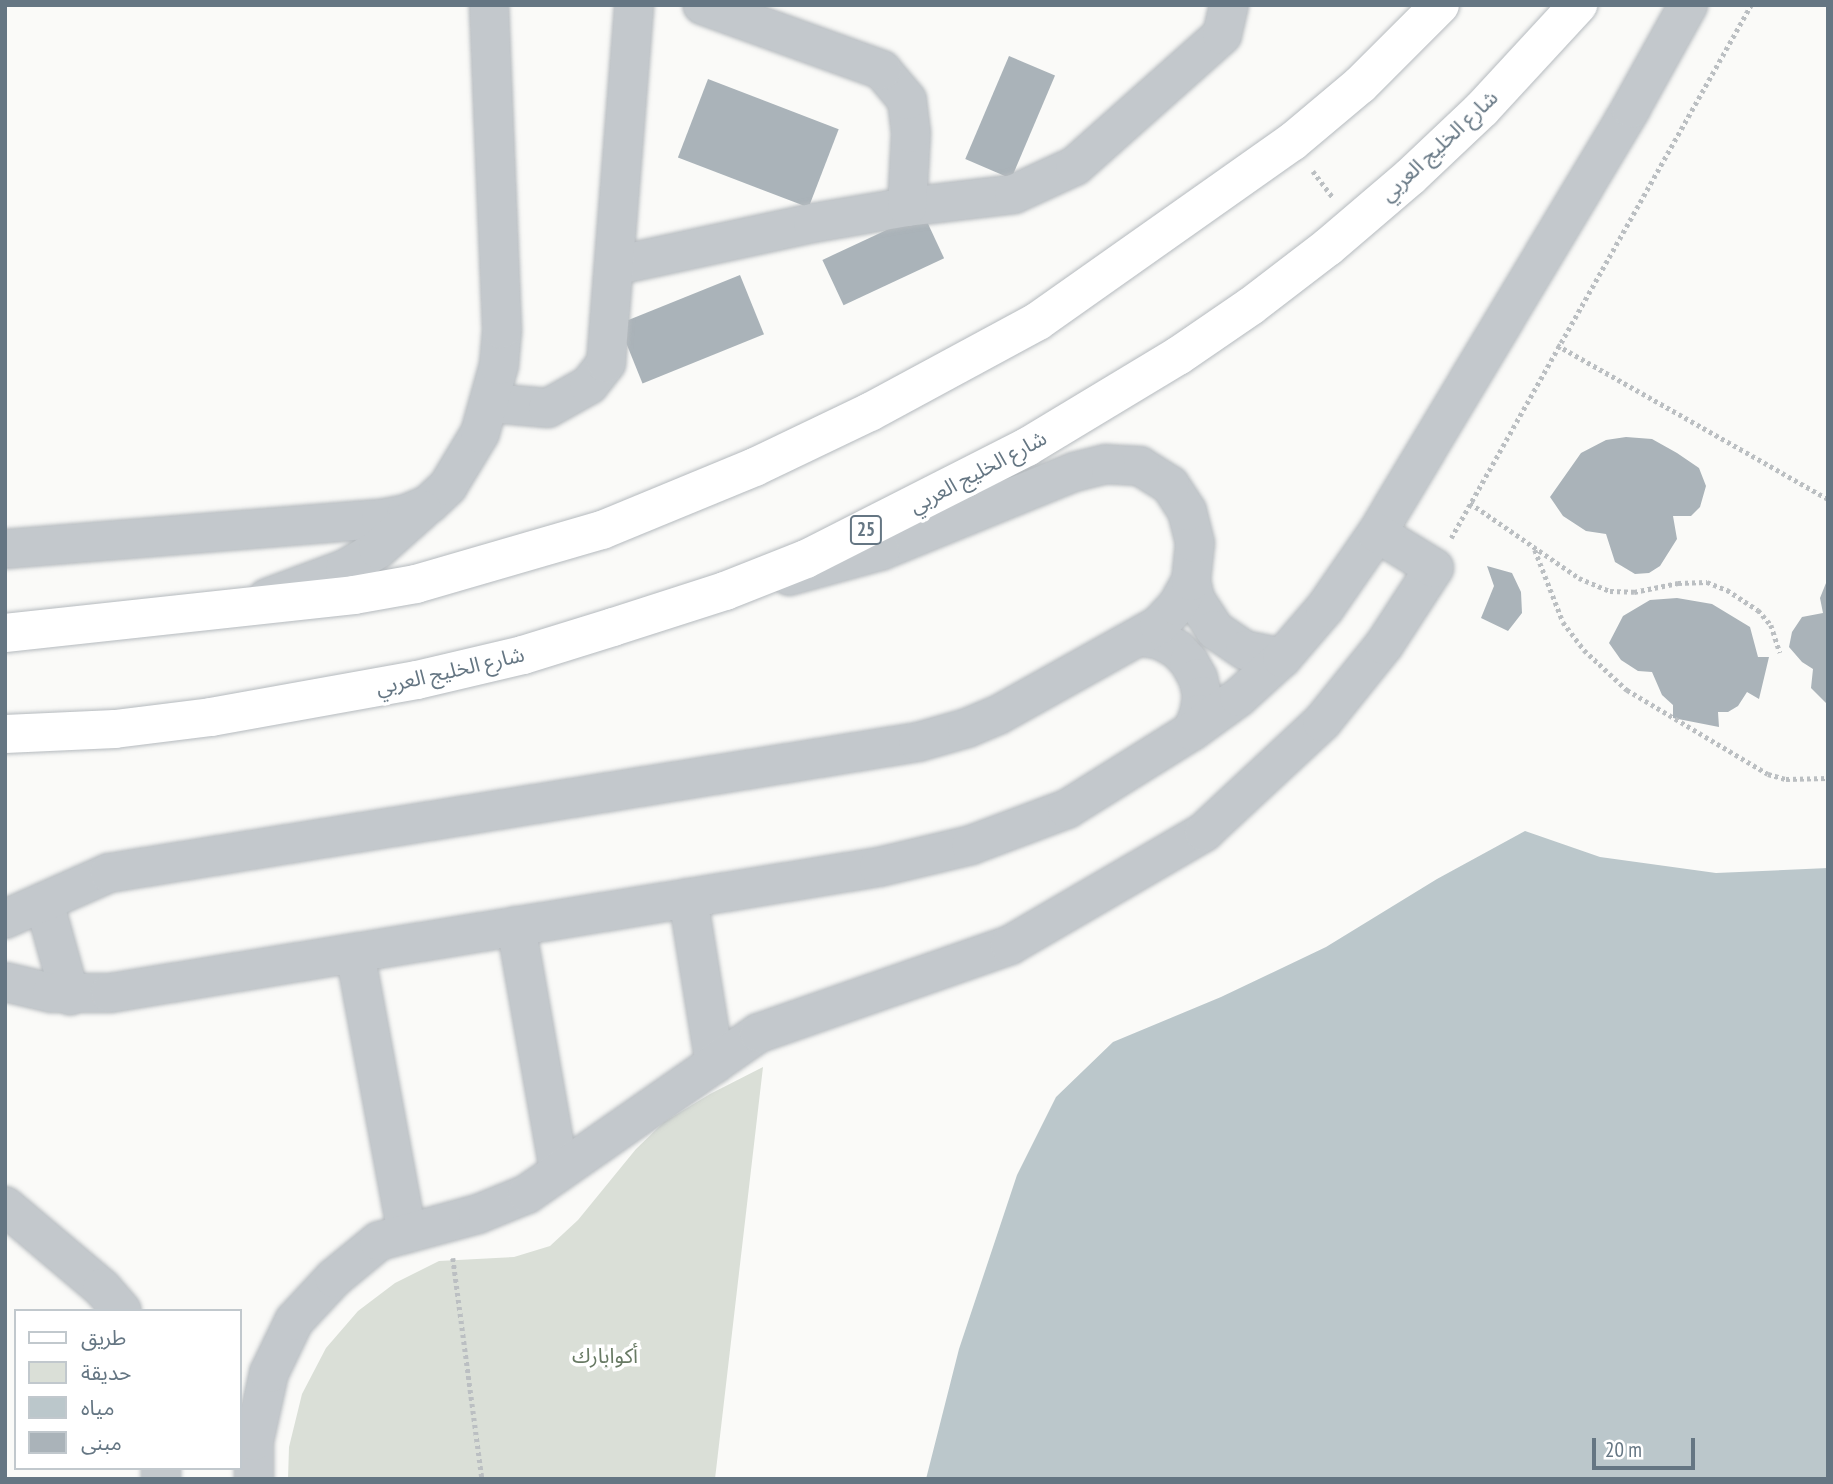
<!DOCTYPE html>
<html>
<head>
<meta charset="utf-8">
<style>
  body { margin:0 }
  #map { position:relative; width:1833px; height:1484px; overflow:hidden; background:#fafaf8; font-family:"PT Sans Narrow","Noto Sans Arabic",sans-serif }
  div>[style] { position:absolute }
  .green>* { inset:0; background:#dadfd7 }
  .water>* { inset:0; background:#bbc7cb }
  .building>* { inset:0; background:#aab3b9; transform-origin:0 0 }
  .path>* { height:4.5px; margin-top:-2.25px; transform-origin:0; background:repeating-linear-gradient(90deg,#bbbfc2 0 3.5px,transparent 0 7px) }
  .roads { filter:drop-shadow(0 0 2px #b5babe) drop-shadow(0 0 2px #b5babe) }
  .minor>* { height:38px; margin:-19px; padding:0 19px; transform-origin:19px; border-radius:19px; background:#c3c8cc }
  .major>* { height:38px; margin:-19px; padding:0 19px; transform-origin:19px; border-radius:19px; background:#fff }
  span { translate:-50% -50%; white-space:nowrap; text-align:center; line-height:1.15; -webkit-text-stroke:7px #fff; paint-order:stroke }
  .shield-label span { padding:2px 5px; background:#fff; border:2px solid; border-radius:5px; -webkit-text-stroke-width:0 }
  .shield-label { font-size:19px; color:#657683; font-weight:700 }
  .street-label { font-size:21px; color:#657683 }
  .park-label { font-size:21px; color:#687a64 }
  .frame { position:absolute; inset:0; border:7px solid #657683; pointer-events:none }
  .legend { position:absolute; left:14px; top:1309px; width:228px; height:161px; box-sizing:border-box; background:#fff; border:2px solid #c1c8cd; margin:0; padding:9px 12px; list-style:none; font-size:21px; color:#657683 }
  .legend li { display:flex; align-items:center; gap:14px; height:35px }
  .legend b { width:35px; border:2px solid #c1c8cd }
  .scale { position:absolute; left:1592px; top:1438px; width:103px; height:32px; box-sizing:border-box; border:4px solid #657683; border-top:0; padding-left:9px; font-size:21px; line-height:24px; white-space:nowrap; color:#657683; -webkit-text-stroke:5px #fff; paint-order:stroke }
</style>
</head>
<body>
<div id="map">
  <div class="green">
    <i style="clip-path:polygon(763px 1067px,715px 1479px,288px 1479px,289px 1447px,302px 1394px,326px 1348px,358px 1311px,395px 1283px,439px 1261px,514px 1257px,550px 1246px,578px 1220px,636px 1149px,664px 1122px,710px 1094px)"></i>
  </div>
  <div class="water">
    <i style="clip-path:polygon(1525px 831px,1600px 857px,1716px 873px,1828px 868px,1828px 1479px,926px 1479px,959px 1349px,1017px 1175px,1056px 1097px,1113px 1042px,1221px 997px,1326px 947px,1437px 879px)"></i>
  </div>
  <div class="building">
    <i style="left:1009px;top:56px;width:50px;height:112px;rotate:23deg"></i>
    <i style="left:708px;top:79px;width:140px;height:84px;rotate:21deg"></i>
    <i style="left:923px;top:213px;width:50px;height:111px;rotate:65deg"></i>
    <i style="left:740px;top:275px;width:64px;height:131px;rotate:68deg"></i>
    <i style="clip-path:polygon(1626px 437px,1652px 439px,1677px 453px,1699px 468px,1706px 486px,1700px 507px,1691px 516px,1673px 516px,1677px 539px,1660px 566px,1649px 573px,1635px 574px,1615px 562px,1606px 534px,1586px 531px,1563px 516px,1550px 497px,1581px 453px,1606px 440px)"></i>
    <i style="clip-path:polygon(1487px 566px,1512px 573px,1521px 592px,1522px 613px,1508px 631px,1481px 618px,1494px 586px)"></i>
    <i style="clip-path:polygon(1828px 578px,1828px 705px,1811px 688px,1813px 669px,1802px 662px,1789px 647px,1792px 632px,1802px 617px,1823px 613px,1820px 598px)"></i>
    <i style="clip-path:polygon(1677px 598px,1712px 604px,1750px 627px,1758px 657px,1769px 657px,1759px 699px,1747px 692px,1738px 706px,1728px 712px,1718px 712px,1719px 727px,1673px 718px,1673px 705px,1662px 695px,1652px 672px,1638px 671px,1621px 660px,1609px 643px,1623px 616px,1650px 600px)"></i>
  </div>
  <div class="path">
    <i style="left:1313px;top:171px;width:34px;rotate:53deg"></i>
    <i style="left:1557px;top:345px;width:312px;rotate:29.6deg"></i>
    <i style="left:1470px;top:503px;width:132px;rotate:34.5deg"></i>
    <i style="left:1579px;top:578px;width:34px;rotate:23deg"></i>
    <i style="left:1610px;top:591px;width:24px;rotate:2deg"></i>
    <i style="left:1634px;top:592px;width:45px;rotate:-11.6deg"></i>
    <i style="left:1678px;top:583px;width:29px;rotate:-2deg"></i>
    <i style="left:1707px;top:582px;width:22px;rotate:22deg"></i>
    <i style="left:1727px;top:590px;width:37px;rotate:33deg"></i>
    <i style="left:1758px;top:610px;width:20px;rotate:49deg"></i>
    <i style="left:1771px;top:625px;width:29px;rotate:72deg"></i>
    <i style="left:1451px;top:538px;width:612px;rotate:-60.63deg"></i>
    <i style="left:1535px;top:550px;width:77px;rotate:68.7deg"></i>
    <i style="left:1563px;top:622px;width:35px;rotate:53deg"></i>
    <i style="left:1584px;top:650px;width:59px;rotate:42.9deg"></i>
    <i style="left:1627px;top:690px;width:164px;rotate:30.8deg"></i>
    <i style="left:1768px;top:774px;width:19px;rotate:16deg"></i>
    <i style="left:1786px;top:779px;width:42px;rotate:-1.4deg"></i>
    <i style="left:453px;top:1258px;width:223px;rotate:82.5deg"></i>
  </div>
  <div class="roads">
    <div class="minor">
      <i style="left:907px;top:207px;width:108px;rotate:-6.9deg"></i>
      <i style="left:1014px;top:194px;width:67px;rotate:-24.7deg"></i>
      <i style="left:1075px;top:166px;width:197px;rotate:-41.7deg"></i>
      <i style="left:1222px;top:35px;width:31px;rotate:-77deg"></i>
      <i style="left:614px;top:266px;width:204px;rotate:-12.2deg"></i>
      <i style="left:813px;top:223px;width:95px;rotate:-9.7deg"></i>
      <i style="left:907px;top:207px;width:74px;rotate:-86.9deg"></i>
      <i style="left:911px;top:133px;width:33px;rotate:-97deg"></i>
      <i style="left:907px;top:100px;width:39px;rotate:-130deg"></i>
      <i style="left:882px;top:70px;width:191px;rotate:-160.1deg"></i>
      <i style="left:491px;top:403px;width:57px;rotate:5deg"></i>
      <i style="left:548px;top:408px;width:47px;rotate:-29.3deg"></i>
      <i style="left:589px;top:385px;width:28px;rotate:-52deg"></i>
      <i style="left:606px;top:363px;width:359px;rotate:-85.5deg"></i>
      <i style="left:5px;top:549px;width:377px;rotate:-4.6deg"></i>
      <i style="left:381px;top:519px;width:25px;rotate:-11deg"></i>
      <i style="left:406px;top:514px;width:25px;rotate:-23deg"></i>
      <i style="left:429px;top:504px;width:26px;rotate:-43deg"></i>
      <i style="left:448px;top:486px;width:62px;rotate:-58.9deg"></i>
      <i style="left:480px;top:433px;width:71px;rotate:-74.4deg"></i>
      <i style="left:499px;top:365px;width:36px;rotate:-85deg"></i>
      <i style="left:502px;top:329px;width:324px;rotate:-92.3deg"></i>
      <i style="left:1191px;top:581px;width:18px;rotate:77deg"></i>
      <i style="left:1195px;top:599px;width:37px;rotate:57deg"></i>
      <i style="left:1215px;top:630px;width:36px;rotate:34deg"></i>
      <i style="left:1245px;top:650px;width:38px;rotate:12deg"></i>
      <i style="left:267px;top:598px;width:83px;rotate:-20.4deg"></i>
      <i style="left:345px;top:569px;width:39px;rotate:-31deg"></i>
      <i style="left:378px;top:549px;width:59px;rotate:-41.6deg"></i>
      <i style="left:1142px;top:637px;width:18px;rotate:9deg"></i>
      <i style="left:1160px;top:640px;width:19px;rotate:28deg"></i>
      <i style="left:1177px;top:649px;width:18px;rotate:47deg"></i>
      <i style="left:1189px;top:662px;width:18px;rotate:61deg"></i>
      <i style="left:1198px;top:678px;width:18px;rotate:77deg"></i>
      <i style="left:1202px;top:696px;width:18px;rotate:99deg"></i>
      <i style="left:1199px;top:714px;width:18px;rotate:112deg"></i>
      <i style="left:688px;top:898px;width:168px;rotate:80.8deg"></i>
      <i style="left:44px;top:902px;width:97px;rotate:74.4deg"></i>
      <i style="left:5px;top:919px;width:114px;rotate:-23.9deg"></i>
      <i style="left:109px;top:873px;width:820px;rotate:-9.2deg"></i>
      <i style="left:918px;top:742px;width:51px;rotate:-15.9deg"></i>
      <i style="left:967px;top:728px;width:34px;rotate:-23deg"></i>
      <i style="left:998px;top:715px;width:184px;rotate:-29.2deg"></i>
      <i style="left:1159px;top:625px;width:26px;rotate:-47deg"></i>
      <i style="left:1177px;top:606px;width:29px;rotate:-61deg"></i>
      <i style="left:1191px;top:581px;width:38px;rotate:-84deg"></i>
      <i style="left:1195px;top:543px;width:33px;rotate:-104deg"></i>
      <i style="left:1187px;top:511px;width:31px;rotate:-123deg"></i>
      <i style="left:1170px;top:485px;width:36px;rotate:-148deg"></i>
      <i style="left:1140px;top:466px;width:34px;rotate:-177deg"></i>
      <i style="left:1106px;top:464px;width:33px;rotate:166deg"></i>
      <i style="left:1074px;top:472px;width:209px;rotate:157.8deg"></i>
      <i style="left:880px;top:551px;width:94px;rotate:164.6deg"></i>
      <i style="left:516px;top:926px;width:249px;rotate:80deg"></i>
      <i style="left:355px;top:953px;width:285px;rotate:79.5deg"></i>
      <i style="left:5px;top:982px;width:48px;rotate:13.2deg"></i>
      <i style="left:52px;top:993px;width:58px"></i>
      <i style="left:110px;top:993px;width:779px;rotate:-9.31deg"></i>
      <i style="left:879px;top:867px;width:95px;rotate:-13.4deg"></i>
      <i style="left:971px;top:845px;width:103px;rotate:-20.6deg"></i>
      <i style="left:1067px;top:809px;width:147px;rotate:-32deg"></i>
      <i style="left:1192px;top:731px;width:58px;rotate:-35.9deg"></i>
      <i style="left:1239px;top:697px;width:58px;rotate:-42.2deg"></i>
      <i style="left:1282px;top:658px;width:66px;rotate:-49.3deg"></i>
      <i style="left:1325px;top:608px;width:91px;rotate:-55.3deg"></i>
      <i style="left:1377px;top:533px;width:495px;rotate:-59.1deg"></i>
      <i style="left:1631px;top:108px;width:118px;rotate:-61deg"></i>
      <i style="left:5px;top:1206px;width:127px;rotate:40.2deg"></i>
      <i style="left:102px;top:1288px;width:30px;rotate:49deg"></i>
      <i style="left:161px;top:1479px;width:11px;rotate:-90deg"></i>
      <i style="left:254px;top:1479px;width:38px;rotate:-90deg"></i>
      <i style="left:254px;top:1441px;width:70px;rotate:-77.6deg"></i>
      <i style="left:269px;top:1373px;width:58px;rotate:-64.3deg"></i>
      <i style="left:294px;top:1321px;width:59px;rotate:-47.1deg"></i>
      <i style="left:334px;top:1278px;width:58px;rotate:-39.4deg"></i>
      <i style="left:379px;top:1241px;width:103px;rotate:-15.3deg"></i>
      <i style="left:478px;top:1214px;width:53px;rotate:-22.2deg"></i>
      <i style="left:527px;top:1194px;width:282px;rotate:-34.8deg"></i>
      <i style="left:759px;top:1033px;width:266px;rotate:-19.3deg"></i>
      <i style="left:1010px;top:945px;width:225px;rotate:-30.2deg"></i>
      <i style="left:1204px;top:832px;width:161px;rotate:-43deg"></i>
      <i style="left:1322px;top:722px;width:99px;rotate:-51.2deg"></i>
      <i style="left:1384px;top:645px;width:92px;rotate:-57deg"></i>
      <i style="left:1434px;top:568px;width:67px;rotate:-148.4deg"></i>
    </div>
    <div class="major">
      <i style="left:5px;top:633px;width:351px;rotate:-6.2deg"></i>
      <i style="left:354px;top:595px;width:63px;rotate:-10.1deg"></i>
      <i style="left:416px;top:584px;width:194px;rotate:-16.2deg"></i>
      <i style="left:602px;top:530px;width:165px;rotate:-22.4deg"></i>
      <i style="left:755px;top:467px;width:127px;rotate:-25.6deg"></i>
      <i style="left:870px;top:412px;width:191px;rotate:-28.4deg"></i>
      <i style="left:1038px;top:321px;width:311px;rotate:-35.2deg"></i>
      <i style="left:1292px;top:142px;width:89px;rotate:-40deg"></i>
      <i style="left:1360px;top:85px;width:113px;rotate:-45deg"></i>
      <i style="left:5px;top:734px;width:110px;rotate:-2.6deg"></i>
      <i style="left:115px;top:729px;width:97px;rotate:-7.1deg"></i>
      <i style="left:211px;top:717px;width:209px;rotate:-10.2deg"></i>
      <i style="left:417px;top:680px;width:109px;rotate:-13.3deg"></i>
      <i style="left:523px;top:655px;width:94px;rotate:-17.3deg"></i>
      <i style="left:613px;top:627px;width:118px;rotate:-17.8deg"></i>
      <i style="left:725px;top:591px;width:87px;rotate:-21.6deg"></i>
      <i style="left:806px;top:559px;width:248px;rotate:-26.9deg"></i>
      <i style="left:1027px;top:447px;width:176px;rotate:-31.1deg"></i>
      <i style="left:1178px;top:356px;width:88px;rotate:-34.4deg"></i>
      <i style="left:1251px;top:306px;width:97px;rotate:-37.5deg"></i>
      <i style="left:1328px;top:247px;width:108px;rotate:-40.5deg"></i>
      <i style="left:1410px;top:177px;width:99px;rotate:-43.4deg"></i>
      <i style="left:1482px;top:109px;width:142px;rotate:-47.3deg"></i>
    </div>
  </div>
  <div class="shield-label">
    <span style="left:866px;top:530px">25</span>
  </div>
  <div class="street-label">
    <span style="left:1439px;top:146px;rotate:-43deg">شارع الخليج العربي</span>
    <span style="left:978px;top:472px;rotate:-28deg">شارع الخليج العربي</span>
    <span style="left:450px;top:671px;rotate:-13deg">شارع الخليج العربي</span>
  </div>
  <div class="park-label">
    <span style="left:605px;top:1356px">أكوابارك</span>
  </div>
  <div class="frame"></div>
  <ul class="legend">
  <li><b style="height:9px;background:#fff"></b>طريق</li>
  <li><b style="height:19px;background:#dadfd7"></b>حديقة</li>
  <li><b style="height:19px;background:#bbc7cb"></b>مياه</li>
  <li><b style="height:19px;background:#aab3b9"></b>مبنى</li>
  </ul>
  <div class="scale">20 m</div>
</div>
</body>
</html>
